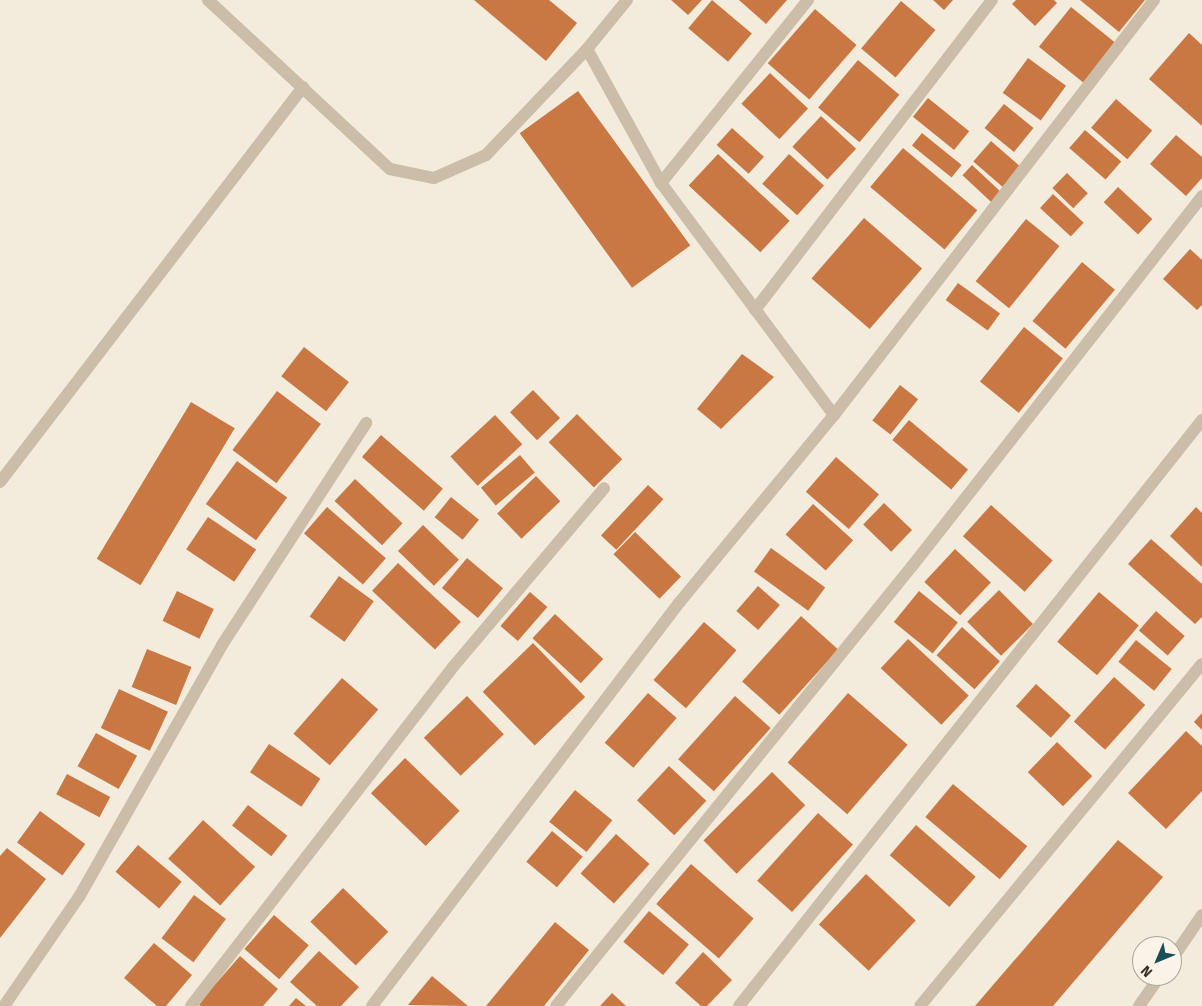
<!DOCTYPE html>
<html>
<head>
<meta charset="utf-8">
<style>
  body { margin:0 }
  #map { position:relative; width:1202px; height:1006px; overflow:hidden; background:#f3ebdc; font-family:"Fira Sans",sans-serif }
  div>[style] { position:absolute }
  .building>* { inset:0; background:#c97843; transform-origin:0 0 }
  .minor>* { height:12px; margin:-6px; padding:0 6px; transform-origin:6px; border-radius:6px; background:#cbbda7 }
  span { translate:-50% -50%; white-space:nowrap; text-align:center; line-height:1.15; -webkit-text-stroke:4px #faf4e8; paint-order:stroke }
  .north { position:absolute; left:1132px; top:936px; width:50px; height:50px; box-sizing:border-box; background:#faf4e8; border:1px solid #aca59b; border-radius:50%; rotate:225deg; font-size:14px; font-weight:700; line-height:20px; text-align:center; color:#372f28 }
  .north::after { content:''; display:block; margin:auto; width:18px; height:22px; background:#1c4d5a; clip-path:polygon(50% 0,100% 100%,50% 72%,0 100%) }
</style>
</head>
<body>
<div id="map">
  <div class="building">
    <i style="clip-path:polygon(474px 0,549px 0,577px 23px,546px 61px)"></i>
    <i style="clip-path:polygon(671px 0,702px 0,688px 15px)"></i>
    <i style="left:712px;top:0;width:52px;height:37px;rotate:40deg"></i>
    <i style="clip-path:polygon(739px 0,787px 0,766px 24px)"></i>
    <i style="clip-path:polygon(933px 0,953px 0,944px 10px)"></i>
    <i style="clip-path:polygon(1016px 0,1054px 0,1057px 3px,1035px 26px,1012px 4px)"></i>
    <i style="clip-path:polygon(1080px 0,1145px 0,1119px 32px)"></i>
    <i style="left:901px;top:1px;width:45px;height:62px;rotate:40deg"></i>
    <i style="left:1071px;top:7px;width:57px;height:51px;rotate:39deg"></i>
    <i style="left:815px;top:9px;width:55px;height:72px;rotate:41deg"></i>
    <i style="clip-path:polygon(1189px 33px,1202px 45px,1202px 126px,1149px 79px)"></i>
    <i style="left:1028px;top:58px;width:47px;height:43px;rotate:36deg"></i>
    <i style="left:858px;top:60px;width:54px;height:62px;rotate:40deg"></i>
    <i style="left:770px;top:73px;width:52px;height:42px;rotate:43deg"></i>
    <i style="left:578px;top:91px;width:191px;height:72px;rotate:54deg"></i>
    <i style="left:928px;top:98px;width:53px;height:24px;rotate:39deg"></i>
    <i style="left:1116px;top:99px;width:48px;height:38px;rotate:41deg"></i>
    <i style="left:1004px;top:104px;width:38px;height:31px;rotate:39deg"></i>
    <i style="left:821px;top:116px;width:48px;height:42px;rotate:43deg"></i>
    <i style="left:732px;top:128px;width:43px;height:23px;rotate:42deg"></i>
    <i style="left:1085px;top:130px;width:48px;height:24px;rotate:41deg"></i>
    <i style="left:922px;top:133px;width:51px;height:16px;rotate:39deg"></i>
    <i style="clip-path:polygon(1176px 135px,1202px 157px,1202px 178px,1186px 196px,1150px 164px)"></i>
    <i style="left:991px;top:141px;width:41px;height:27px;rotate:41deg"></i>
    <i style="left:903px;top:148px;width:97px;height:51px;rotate:40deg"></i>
    <i style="left:718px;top:154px;width:98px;height:43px;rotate:43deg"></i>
    <i style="left:789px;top:154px;width:47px;height:40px;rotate:42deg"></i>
    <i style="left:972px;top:165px;width:40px;height:14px;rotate:43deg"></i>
    <i style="left:1067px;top:173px;width:29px;height:21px;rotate:44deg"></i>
    <i style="left:1118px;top:187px;width:47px;height:21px;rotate:43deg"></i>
    <i style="left:1053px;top:194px;width:42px;height:19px;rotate:43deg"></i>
    <i style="left:864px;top:218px;width:77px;height:80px;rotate:41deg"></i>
    <i style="left:1026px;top:219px;width:43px;height:80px;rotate:39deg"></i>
    <i style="clip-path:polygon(1190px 249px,1202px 260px,1202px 305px,1197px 310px,1163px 279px)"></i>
    <i style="left:1082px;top:262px;width:43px;height:77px;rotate:40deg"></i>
    <i style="left:958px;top:283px;width:52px;height:21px;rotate:36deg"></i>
    <i style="left:1024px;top:327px;width:50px;height:70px;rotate:39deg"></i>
    <i style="left:304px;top:347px;width:57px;height:37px;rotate:38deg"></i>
    <i style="clip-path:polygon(742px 354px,774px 377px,721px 429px,697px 409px)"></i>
    <i style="left:900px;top:385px;width:23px;height:45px;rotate:38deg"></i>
    <i style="left:533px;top:390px;width:39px;height:32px;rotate:46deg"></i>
    <i style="left:277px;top:391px;width:55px;height:74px;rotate:37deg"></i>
    <i style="left:191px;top:402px;width:51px;height:183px;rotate:31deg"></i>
    <i style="left:577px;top:414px;width:64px;height:40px;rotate:45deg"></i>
    <i style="left:495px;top:415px;width:40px;height:61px;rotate:47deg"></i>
    <i style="left:909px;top:420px;width:77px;height:26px;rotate:40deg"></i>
    <i style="left:381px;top:435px;width:82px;height:29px;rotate:41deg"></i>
    <i style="left:520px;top:455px;width:23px;height:51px;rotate:50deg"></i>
    <i style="left:836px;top:457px;width:57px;height:46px;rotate:41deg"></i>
    <i style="left:237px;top:461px;width:62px;height:53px;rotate:36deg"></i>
    <i style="left:536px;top:476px;width:35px;height:54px;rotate:46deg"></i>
    <i style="left:355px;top:479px;width:65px;height:30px;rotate:43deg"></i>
    <i style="left:648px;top:485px;width:21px;height:69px;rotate:43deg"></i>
    <i style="left:451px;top:497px;width:36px;height:26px;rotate:39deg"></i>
    <i style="left:884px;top:503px;width:39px;height:30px;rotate:44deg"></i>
    <i style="left:813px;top:504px;width:54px;height:41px;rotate:42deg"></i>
    <i style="left:991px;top:505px;width:83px;height:42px;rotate:42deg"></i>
    <i style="left:327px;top:507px;width:78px;height:35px;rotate:41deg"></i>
    <i style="clip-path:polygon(1196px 507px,1202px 513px,1202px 567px,1170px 536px)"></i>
    <i style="left:208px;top:517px;width:58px;height:39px;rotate:34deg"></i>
    <i style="left:423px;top:525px;width:50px;height:36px;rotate:44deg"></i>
    <i style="left:635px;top:532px;width:64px;height:31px;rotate:44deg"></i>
    <i style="clip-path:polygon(1151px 539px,1202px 584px,1202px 617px,1195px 624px,1128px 564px)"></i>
    <i style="left:771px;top:548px;width:67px;height:29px;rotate:36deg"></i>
    <i style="left:955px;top:549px;width:49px;height:45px;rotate:43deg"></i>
    <i style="left:467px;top:558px;width:47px;height:39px;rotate:40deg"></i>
    <i style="left:398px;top:563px;width:86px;height:38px;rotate:43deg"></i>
    <i style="left:339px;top:576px;width:43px;height:50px;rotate:36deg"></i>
    <i style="left:758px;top:586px;width:29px;height:33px;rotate:41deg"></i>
    <i style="left:999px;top:590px;width:48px;height:45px;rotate:45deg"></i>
    <i style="left:177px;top:591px;width:41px;height:33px;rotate:26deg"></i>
    <i style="left:919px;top:591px;width:50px;height:40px;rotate:39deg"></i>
    <i style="left:530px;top:592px;width:23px;height:45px;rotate:41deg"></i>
    <i style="left:1099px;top:592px;width:52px;height:65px;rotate:40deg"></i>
    <i style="left:1156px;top:611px;width:38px;height:26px;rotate:41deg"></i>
    <i style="left:555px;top:614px;width:66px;height:33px;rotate:43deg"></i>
    <i style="left:801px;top:616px;width:50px;height:88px;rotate:42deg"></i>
    <i style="left:704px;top:622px;width:43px;height:77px;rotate:41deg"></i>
    <i style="left:962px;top:627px;width:51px;height:38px;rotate:42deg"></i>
    <i style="left:908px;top:639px;width:83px;height:40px;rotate:43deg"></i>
    <i style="left:1136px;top:640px;width:46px;height:28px;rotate:39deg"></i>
    <i style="left:533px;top:643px;width:75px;height:70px;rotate:46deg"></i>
    <i style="left:147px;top:649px;width:48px;height:41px;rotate:22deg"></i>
    <i style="left:1114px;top:677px;width:42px;height:60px;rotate:42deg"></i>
    <i style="left:342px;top:678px;width:48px;height:74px;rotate:41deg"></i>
    <i style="left:1036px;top:684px;width:47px;height:30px;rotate:42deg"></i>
    <i style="left:119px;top:689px;width:54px;height:43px;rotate:25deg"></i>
    <i style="left:648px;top:693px;width:38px;height:66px;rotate:41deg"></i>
    <i style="left:848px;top:693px;width:79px;height:92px;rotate:41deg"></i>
    <i style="left:467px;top:696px;width:53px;height:60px;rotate:46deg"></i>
    <i style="left:735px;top:696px;width:48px;height:85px;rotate:42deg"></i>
    <i style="clip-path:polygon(1202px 713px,1202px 730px,1194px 722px)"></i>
    <i style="clip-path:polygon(1186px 731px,1202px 746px,1202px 791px,1166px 829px,1128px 793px)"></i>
    <i style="left:96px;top:733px;width:47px;height:38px;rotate:29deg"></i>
    <i style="left:1057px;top:742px;width:49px;height:42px;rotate:44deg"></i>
    <i style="left:269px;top:744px;width:62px;height:34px;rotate:34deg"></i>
    <i style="left:405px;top:758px;width:76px;height:49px;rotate:44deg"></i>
    <i style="left:669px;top:766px;width:51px;height:47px;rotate:43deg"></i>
    <i style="left:772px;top:772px;width:47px;height:97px;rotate:45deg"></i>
    <i style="left:67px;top:774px;width:49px;height:23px;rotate:28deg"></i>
    <i style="left:953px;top:784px;width:97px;height:43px;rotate:40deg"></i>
    <i style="left:575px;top:790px;width:48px;height:41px;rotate:39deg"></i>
    <i style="left:248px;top:805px;width:50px;height:26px;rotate:38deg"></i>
    <i style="left:40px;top:811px;width:56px;height:39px;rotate:36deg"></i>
    <i style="left:818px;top:813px;width:47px;height:91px;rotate:42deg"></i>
    <i style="left:203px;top:820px;width:70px;height:52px;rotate:42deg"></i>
    <i style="left:916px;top:825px;width:79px;height:40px;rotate:41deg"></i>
    <i style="left:552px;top:831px;width:40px;height:40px;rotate:40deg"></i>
    <i style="left:616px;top:834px;width:45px;height:53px;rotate:42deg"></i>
    <i style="clip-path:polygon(1118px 840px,1163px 877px,1053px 1006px,975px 1006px)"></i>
    <i style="left:138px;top:845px;width:57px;height:35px;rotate:40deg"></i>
    <i style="clip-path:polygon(7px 848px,46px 879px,0 938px,0 856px)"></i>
    <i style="left:691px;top:864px;width:83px;height:53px;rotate:41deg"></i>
    <i style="left:866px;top:874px;width:68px;height:69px;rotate:43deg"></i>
    <i style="left:343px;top:888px;width:63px;height:47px;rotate:44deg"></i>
    <i style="left:194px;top:895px;width:40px;height:54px;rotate:37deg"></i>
    <i style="left:649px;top:911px;width:52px;height:40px;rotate:40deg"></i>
    <i style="left:274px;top:915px;width:46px;height:45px;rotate:41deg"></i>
    <i style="clip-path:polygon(555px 922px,589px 950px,544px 1006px,486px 1006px)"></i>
    <i style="clip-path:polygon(154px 943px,192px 975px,166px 1006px,157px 1006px,124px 978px)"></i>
    <i style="clip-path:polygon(319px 951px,359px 987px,341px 1006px,317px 1006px,290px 982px)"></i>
    <i style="clip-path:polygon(703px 952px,732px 980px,707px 1006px,701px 1006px,675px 983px)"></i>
    <i style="clip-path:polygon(240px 956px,278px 989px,263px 1006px,201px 1006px,198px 1004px)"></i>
    <i style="clip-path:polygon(432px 976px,468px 1006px,408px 1005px)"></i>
    <i style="clip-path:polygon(612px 993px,626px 1006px,600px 1006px)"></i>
    <i style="clip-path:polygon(296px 998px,306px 1006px,289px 1006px)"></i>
  </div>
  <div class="minor">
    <i style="left:208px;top:0;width:248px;rotate:42.9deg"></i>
    <i style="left:390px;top:169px;width:45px;rotate:11.6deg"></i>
    <i style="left:434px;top:178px;width:57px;rotate:-23.9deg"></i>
    <i style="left:486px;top:155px;width:146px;rotate:-46.4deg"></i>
    <i style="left:627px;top:0;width:63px;rotate:129.2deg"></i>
    <i style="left:587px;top:49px;width:153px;rotate:61.1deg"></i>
    <i style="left:808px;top:0;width:235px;rotate:128.8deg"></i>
    <i style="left:661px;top:183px;width:289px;rotate:53.3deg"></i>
    <i style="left:755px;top:310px;width:390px;rotate:-52.6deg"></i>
    <i style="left:0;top:482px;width:498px;rotate:-52.5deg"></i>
    <i style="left:1172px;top:959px;width:53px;rotate:-55.7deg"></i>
    <i style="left:4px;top:1006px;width:132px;rotate:-55.5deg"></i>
    <i style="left:79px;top:897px;width:290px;rotate:-60.4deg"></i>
    <i style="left:222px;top:645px;width:265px;rotate:-57deg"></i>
    <i style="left:191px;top:1006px;width:428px;rotate:-52.3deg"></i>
    <i style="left:453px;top:667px;width:234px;rotate:-49.8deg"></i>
    <i style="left:372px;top:1006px;width:507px;rotate:-52.7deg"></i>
    <i style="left:679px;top:603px;width:244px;rotate:-50.5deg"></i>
    <i style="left:834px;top:415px;width:524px;rotate:-52.36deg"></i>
    <i style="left:556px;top:1006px;width:567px;rotate:-51.01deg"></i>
    <i style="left:913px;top:565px;width:469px;rotate:-51.9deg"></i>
    <i style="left:739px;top:1006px;width:747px;rotate:-51.69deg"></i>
    <i style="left:920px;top:1006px;width:443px;rotate:-50.5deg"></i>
    <i style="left:1139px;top:1006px;width:37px;rotate:-55deg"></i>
  </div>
  <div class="north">N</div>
</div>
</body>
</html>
